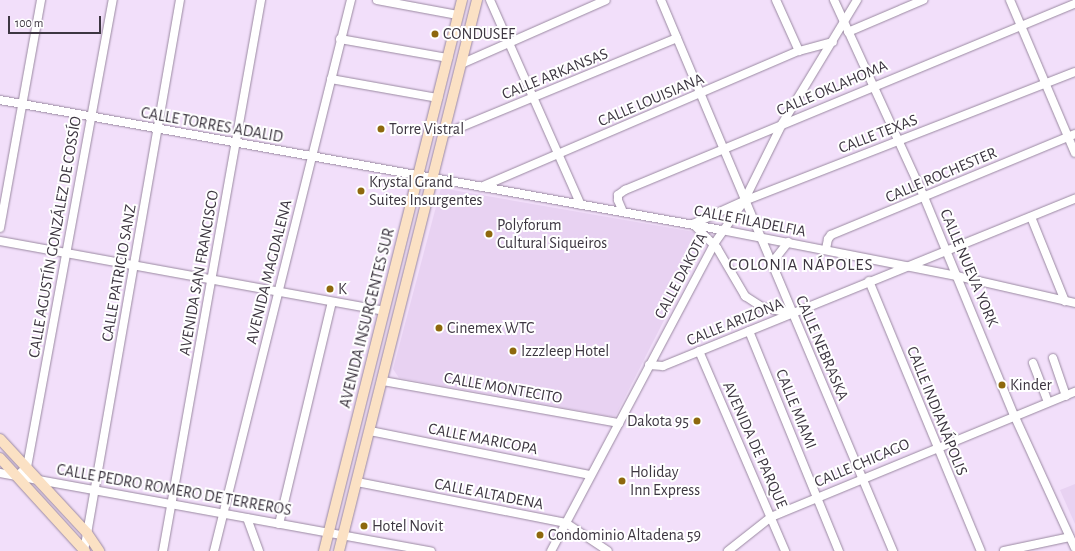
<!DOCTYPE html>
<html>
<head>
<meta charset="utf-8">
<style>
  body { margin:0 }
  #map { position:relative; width:1075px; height:551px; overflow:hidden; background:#f2dffa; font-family:"Alegreya Sans",sans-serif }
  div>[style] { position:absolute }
  .built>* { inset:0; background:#e8d2f2 }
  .roads { filter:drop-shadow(0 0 1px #9a89a1) drop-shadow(0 0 1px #9a89a1) }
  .minor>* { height:8px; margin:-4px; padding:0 4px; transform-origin:4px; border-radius:4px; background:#fff }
  .major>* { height:10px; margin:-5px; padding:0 5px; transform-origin:5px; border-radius:5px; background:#fbe1c4 }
  .dots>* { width:11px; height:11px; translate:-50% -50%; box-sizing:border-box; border:2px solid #fff; border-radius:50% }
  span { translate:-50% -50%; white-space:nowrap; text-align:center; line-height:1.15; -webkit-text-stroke:4px #fff; paint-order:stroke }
  .poi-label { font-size:16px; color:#3d3641 }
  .left { translate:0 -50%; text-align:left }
  .right { translate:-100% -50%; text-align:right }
  .street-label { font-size:16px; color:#3d3641 }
  .neighbourhood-label { font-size:17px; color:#3d3641; letter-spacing:1px }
  .scale { position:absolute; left:8px; top:16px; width:93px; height:18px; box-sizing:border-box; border:2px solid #3d3641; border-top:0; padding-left:5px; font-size:12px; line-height:14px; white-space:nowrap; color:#3d3641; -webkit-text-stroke:3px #fff; paint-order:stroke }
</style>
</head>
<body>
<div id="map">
  <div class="built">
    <i style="clip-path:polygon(441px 188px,694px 232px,699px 248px,695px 259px,615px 417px,399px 378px,393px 369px)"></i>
    <i style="clip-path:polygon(1075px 484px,1075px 524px,1060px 490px)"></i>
  </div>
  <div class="roads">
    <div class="minor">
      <i style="left:377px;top:0;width:82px;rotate:10.5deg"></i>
      <i style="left:490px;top:0;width:224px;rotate:66.1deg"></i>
      <i style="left:661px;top:0;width:598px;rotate:67.17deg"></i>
      <i style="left:776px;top:0;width:56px;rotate:65.7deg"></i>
      <i style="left:834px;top:0;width:217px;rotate:65.4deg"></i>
      <i style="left:924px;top:197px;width:236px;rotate:67.6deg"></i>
      <i style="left:1014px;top:415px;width:146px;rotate:65.4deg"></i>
      <i style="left:1010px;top:0;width:166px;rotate:67deg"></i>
      <i style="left:848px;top:32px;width:82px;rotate:-23.1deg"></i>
      <i style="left:340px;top:39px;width:110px;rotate:10deg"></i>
      <i style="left:461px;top:64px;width:158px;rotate:-23.8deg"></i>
      <i style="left:331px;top:79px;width:109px;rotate:10.1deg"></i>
      <i style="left:0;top:100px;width:734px;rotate:10.21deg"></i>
      <i style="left:722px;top:230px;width:239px;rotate:11.1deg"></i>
      <i style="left:957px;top:276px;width:121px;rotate:12.9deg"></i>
      <i style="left:444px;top:134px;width:252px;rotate:-22.4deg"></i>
      <i style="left:481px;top:187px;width:346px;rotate:-23.2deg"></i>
      <i style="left:799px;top:51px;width:35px;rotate:-15deg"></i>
      <i style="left:623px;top:212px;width:13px;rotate:-113deg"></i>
      <i style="left:618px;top:200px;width:5px;rotate:-90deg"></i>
      <i style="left:618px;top:195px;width:9px;rotate:-36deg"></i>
      <i style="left:625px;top:190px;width:487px;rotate:-22.5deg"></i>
      <i style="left:1031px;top:217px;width:91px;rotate:68deg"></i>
      <i style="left:693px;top:224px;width:56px;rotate:-24.3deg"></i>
      <i style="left:744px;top:201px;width:355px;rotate:-21.3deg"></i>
      <i style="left:693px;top:224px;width:34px;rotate:45deg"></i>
      <i style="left:717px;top:248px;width:56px;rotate:59.7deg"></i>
      <i style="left:745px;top:296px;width:20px;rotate:33deg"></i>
      <i style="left:762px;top:307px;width:30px;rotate:12deg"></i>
      <i style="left:0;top:228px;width:232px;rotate:-79.8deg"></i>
      <i style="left:0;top:241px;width:390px;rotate:10.3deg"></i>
      <i style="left:826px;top:249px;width:10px;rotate:-79deg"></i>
      <i style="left:828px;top:239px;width:5px;rotate:-53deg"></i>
      <i style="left:831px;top:235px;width:264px;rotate:-22.5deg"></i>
      <i style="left:771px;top:264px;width:28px;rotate:-52deg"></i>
      <i style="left:869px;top:281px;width:292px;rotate:67.5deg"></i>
      <i style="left:749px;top:331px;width:238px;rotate:67.8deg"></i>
      <i style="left:699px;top:351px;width:218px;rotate:66.7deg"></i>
      <i style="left:1053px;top:358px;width:40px;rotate:71.1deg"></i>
      <i style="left:1033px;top:363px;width:42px;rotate:69deg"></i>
      <i style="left:649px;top:365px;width:14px;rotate:4deg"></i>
      <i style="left:663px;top:366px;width:445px;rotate:-22.1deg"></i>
      <i style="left:383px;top:381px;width:240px;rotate:10.1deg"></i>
      <i style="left:370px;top:431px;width:225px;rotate:11.3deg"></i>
      <i style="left:0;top:473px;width:438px;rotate:10.3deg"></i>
      <i style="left:17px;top:476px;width:13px;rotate:-42deg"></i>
      <i style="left:27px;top:467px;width:475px;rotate:-79.6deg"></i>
      <i style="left:357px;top:482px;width:213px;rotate:11.1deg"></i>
      <i style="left:566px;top:523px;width:50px;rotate:33.7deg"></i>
      <i style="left:247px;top:518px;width:35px;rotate:70deg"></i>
      <i style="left:279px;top:524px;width:228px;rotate:-76.6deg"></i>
      <i style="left:84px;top:551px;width:559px;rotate:-80.12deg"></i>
      <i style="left:163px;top:551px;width:560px;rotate:-79.91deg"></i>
      <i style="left:214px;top:551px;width:568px;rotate:-76.04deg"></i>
      <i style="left:551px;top:551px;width:348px;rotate:-62deg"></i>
      <i style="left:714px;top:244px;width:52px;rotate:-55.1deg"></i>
      <i style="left:744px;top:201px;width:86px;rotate:-63.7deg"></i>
      <i style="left:782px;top:124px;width:145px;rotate:-58.8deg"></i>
      <i style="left:728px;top:551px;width:55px;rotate:-38.3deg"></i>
      <i style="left:771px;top:517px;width:329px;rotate:-22.4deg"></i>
      <i style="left:1004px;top:551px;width:67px;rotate:-12deg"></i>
    </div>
    <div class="major">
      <i style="left:0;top:439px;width:128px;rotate:47.2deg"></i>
      <i style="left:87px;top:533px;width:22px;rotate:56deg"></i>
      <i style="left:0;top:458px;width:126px;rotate:47.6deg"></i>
      <i style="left:324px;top:551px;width:568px;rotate:-75.94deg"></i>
      <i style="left:339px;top:551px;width:568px;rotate:-75.94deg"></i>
    </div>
  </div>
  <div class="dots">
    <i style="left:435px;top:34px;background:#8e680d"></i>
    <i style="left:381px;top:129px;background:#8e680d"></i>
    <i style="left:361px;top:191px;background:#8e680d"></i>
    <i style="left:489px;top:234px;background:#8e680d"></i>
    <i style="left:330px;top:289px;background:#8e680d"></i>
    <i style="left:439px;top:328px;background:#8e680d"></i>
    <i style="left:513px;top:351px;background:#8e680d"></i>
    <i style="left:1002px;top:385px;background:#8e680d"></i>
    <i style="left:697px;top:421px;background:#8e680d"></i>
    <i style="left:622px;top:481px;background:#8e680d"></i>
    <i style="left:364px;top:526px;background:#8e680d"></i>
    <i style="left:540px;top:535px;background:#8e680d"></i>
  </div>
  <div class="poi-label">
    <span class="left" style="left:443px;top:34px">CONDUSEF</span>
    <span class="left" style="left:389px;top:129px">Torre Vistral</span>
    <span class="left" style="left:369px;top:191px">Krystal Grand<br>Suites Insurgentes</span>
    <span class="left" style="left:497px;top:234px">Polyforum<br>Cultural Siqueiros</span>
    <span class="left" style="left:338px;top:289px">K</span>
    <span class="left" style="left:447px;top:328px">Cinemex WTC</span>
    <span class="left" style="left:521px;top:351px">Izzzleep Hotel</span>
    <span class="left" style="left:1010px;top:385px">Kinder</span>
    <span class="right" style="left:689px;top:421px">Dakota 95</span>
    <span class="left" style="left:630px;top:481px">Holiday<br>Inn Express</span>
    <span class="left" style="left:372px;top:526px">Hotel Novit</span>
    <span class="left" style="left:548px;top:535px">Condominio Altadena 59</span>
  </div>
  <div class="street-label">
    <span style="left:555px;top:74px;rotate:-22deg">CALLE ARKANSAS</span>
    <span style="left:832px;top:88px;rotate:-23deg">CALLE OKLAHOMA</span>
    <span style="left:651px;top:100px;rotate:-23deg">CALLE LOUISIANA</span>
    <span style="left:212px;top:125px;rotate:10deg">CALLE TORRES ADALID</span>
    <span style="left:878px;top:134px;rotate:-21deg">CALLE TEXAS</span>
    <span style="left:941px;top:175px;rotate:-23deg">CALLE ROCHESTER</span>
    <span style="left:750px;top:221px;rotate:11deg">CALLE FILADELFIA</span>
    <span style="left:55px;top:237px;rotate:-80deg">CALLE AGUSTÍN GONZÁLEZ DE COSSÍO</span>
    <span style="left:969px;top:268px;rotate:67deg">CALLE NUEVA YORK</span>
    <span style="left:269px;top:272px;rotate:-76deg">AVENIDA MAGDALENA</span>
    <span style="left:119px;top:273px;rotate:-80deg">CALLE PATRICIO SANZ</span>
    <span style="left:199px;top:273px;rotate:-80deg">AVENIDA SAN FRANCISCO</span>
    <span style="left:681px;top:276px;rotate:-62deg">CALLE DAKOTA</span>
    <span style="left:367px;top:318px;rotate:-76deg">AVENIDA INSURGENTES SUR</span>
    <span style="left:735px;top:322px;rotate:-22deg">CALLE ARIZONA</span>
    <span style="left:822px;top:348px;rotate:67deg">CALLE NEBRASKA</span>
    <span style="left:503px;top:388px;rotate:10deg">CALLE MONTECITO</span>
    <span style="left:796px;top:409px;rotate:68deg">CALLE MIAMI</span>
    <span style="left:937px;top:411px;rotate:68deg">CALLE INDIANÁPOLIS</span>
    <span style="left:483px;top:439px;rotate:11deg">CALLE MARICOPA</span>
    <span style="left:755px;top:445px;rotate:66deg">AVENIDA DE PARQUE</span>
    <span style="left:862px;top:463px;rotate:-23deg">CALLE CHICAGO</span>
    <span style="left:174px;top:490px;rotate:10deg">CALLE PEDRO ROMERO DE TERREROS</span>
    <span style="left:489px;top:494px;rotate:11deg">CALLE ALTADENA</span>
  </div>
  <div class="neighbourhood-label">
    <span style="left:801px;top:265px">COLONIA NÁPOLES</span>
  </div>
  <div class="scale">100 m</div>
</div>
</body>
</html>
